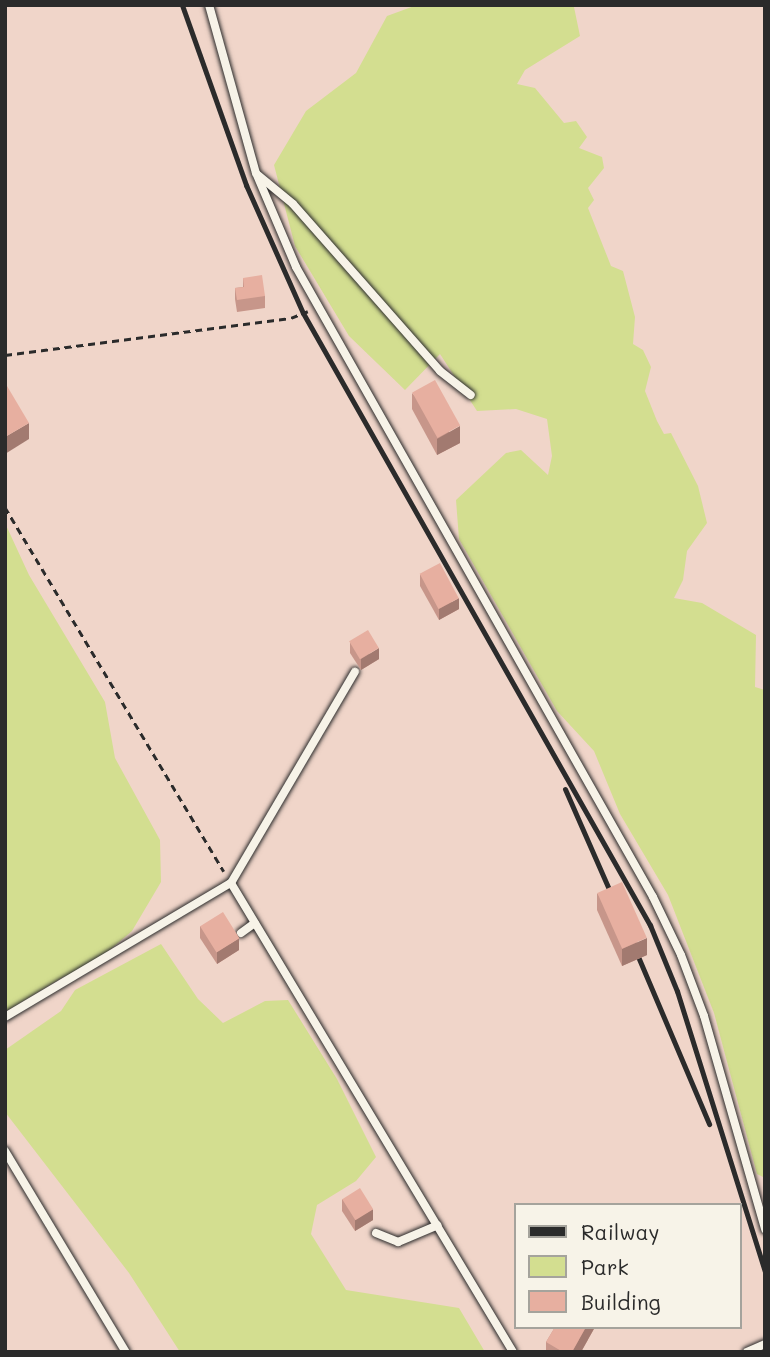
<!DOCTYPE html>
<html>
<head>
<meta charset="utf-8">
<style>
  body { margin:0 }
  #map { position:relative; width:770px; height:1357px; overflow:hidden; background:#f4e5da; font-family:Mali,sans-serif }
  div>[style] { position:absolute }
  .built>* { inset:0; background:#f0d5c9 }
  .green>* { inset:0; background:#d3de90 }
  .path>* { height:2.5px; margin-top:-1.25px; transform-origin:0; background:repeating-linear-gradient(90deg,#2b2b2b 0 7px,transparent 0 12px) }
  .roads { filter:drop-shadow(0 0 2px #2b2b2b) drop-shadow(0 0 2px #2b2b2b) }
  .lane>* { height:8px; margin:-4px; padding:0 4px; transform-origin:4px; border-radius:4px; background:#f7f3e8 }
  .rail>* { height:5px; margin:-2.5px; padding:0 2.5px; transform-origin:2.5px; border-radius:2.5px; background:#2b2b2b }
  .wall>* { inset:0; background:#c7968a }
  .shaded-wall>* { inset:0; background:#a27a70 }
  .building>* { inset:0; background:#e7afa0; transform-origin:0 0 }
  span { translate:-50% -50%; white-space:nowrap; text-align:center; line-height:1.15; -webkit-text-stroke:6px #f7f3e8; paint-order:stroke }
  .frame { position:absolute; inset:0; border:7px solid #2b2b2b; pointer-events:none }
  .legend { position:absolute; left:514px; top:1203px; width:228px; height:126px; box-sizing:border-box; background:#f7f3e8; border:2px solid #a5a39c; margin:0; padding:9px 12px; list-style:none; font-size:21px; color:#2b2b2b }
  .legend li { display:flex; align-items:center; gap:14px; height:35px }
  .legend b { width:35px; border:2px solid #a5a39c }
</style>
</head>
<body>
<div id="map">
  <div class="built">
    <i style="clip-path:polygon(evenodd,5px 5px,765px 5px,765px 1352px,5px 1352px,5px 5px,516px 1205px,740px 1205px,740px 1327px,516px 1327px,516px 1205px)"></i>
  </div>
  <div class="green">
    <i style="clip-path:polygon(417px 5px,574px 7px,580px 36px,525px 70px,517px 84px,535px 88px,564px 123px,576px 121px,587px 137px,579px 148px,602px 157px,604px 168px,588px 188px,594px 200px,588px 208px,611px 266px,623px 271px,635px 317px,633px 344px,643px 350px,651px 367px,645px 391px,657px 421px,664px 434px,671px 433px,698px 486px,707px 523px,687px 551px,683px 580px,674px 598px,702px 603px,756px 635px,755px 687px,765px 690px,765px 1178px,757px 1174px,714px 1013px,668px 895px,620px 814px,594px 751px,557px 711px,459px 539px,456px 500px,506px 453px,521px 450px,548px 475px,552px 456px,547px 419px,516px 409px,477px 411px,440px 354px,405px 390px,349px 336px,295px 246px,274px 165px,306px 111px,356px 73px,387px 16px)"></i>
    <i style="clip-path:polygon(5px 523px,29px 575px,105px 702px,115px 758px,160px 840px,161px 882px,132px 931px,91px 966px,63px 977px,5px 1012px)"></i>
    <i style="clip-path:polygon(161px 944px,198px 999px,223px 1023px,265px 1001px,288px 1000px,337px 1079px,376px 1157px,356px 1181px,317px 1205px,311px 1234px,346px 1290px,459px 1308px,485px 1352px,180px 1352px,129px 1273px,5px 1112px,5px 1050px,61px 1011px,75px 990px)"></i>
  </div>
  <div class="path">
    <i style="left:5px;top:355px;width:288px;rotate:-7.4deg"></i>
    <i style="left:291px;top:318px;width:18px;rotate:-22deg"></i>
    <i style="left:5px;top:507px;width:425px;rotate:59deg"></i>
  </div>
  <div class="roads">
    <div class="lane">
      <i style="left:209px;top:5px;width:174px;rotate:74.4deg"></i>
      <i style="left:256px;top:173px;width:102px;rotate:66.9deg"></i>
      <i style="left:296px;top:267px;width:724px;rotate:60.46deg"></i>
      <i style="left:653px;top:897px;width:64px;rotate:64.2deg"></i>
      <i style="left:681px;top:955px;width:65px;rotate:69.3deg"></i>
      <i style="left:704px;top:1016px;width:222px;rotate:74deg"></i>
      <i style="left:258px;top:175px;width:45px;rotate:39.6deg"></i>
      <i style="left:293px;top:204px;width:222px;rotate:48.6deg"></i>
      <i style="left:440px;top:371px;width:39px;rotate:38deg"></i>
      <i style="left:231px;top:883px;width:547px;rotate:58.98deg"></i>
      <i style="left:241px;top:933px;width:17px;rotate:-36deg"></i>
      <i style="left:5px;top:1017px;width:263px;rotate:-30.7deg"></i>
      <i style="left:231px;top:883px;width:245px;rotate:-59.6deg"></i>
      <i style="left:5px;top:1151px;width:235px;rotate:59deg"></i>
      <i style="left:376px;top:1233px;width:24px;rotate:22deg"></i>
      <i style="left:398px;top:1242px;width:43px;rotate:-23deg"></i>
      <i style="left:747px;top:1352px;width:20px;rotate:-24deg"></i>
    </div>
  </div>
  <div class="rail">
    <i style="left:182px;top:5px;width:191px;rotate:70.4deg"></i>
    <i style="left:246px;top:185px;width:140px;rotate:66deg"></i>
    <i style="left:303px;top:313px;width:704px;rotate:60.45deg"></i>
    <i style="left:650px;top:925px;width:71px;rotate:67.8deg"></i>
    <i style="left:677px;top:991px;width:294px;rotate:72.6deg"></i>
    <i style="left:565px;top:789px;width:127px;rotate:66.3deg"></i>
    <i style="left:631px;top:940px;width:200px;rotate:67deg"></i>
  </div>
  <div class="wall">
    <i style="clip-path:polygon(243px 278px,265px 296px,265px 308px,237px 312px,235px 299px,235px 288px,243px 287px)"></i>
    <i style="clip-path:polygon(412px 393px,460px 443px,437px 455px,412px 409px)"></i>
    <i style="clip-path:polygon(420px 574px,459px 609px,439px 620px,420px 586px)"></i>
    <i style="clip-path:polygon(350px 642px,379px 659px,361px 670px,350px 653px)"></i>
    <i style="clip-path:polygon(597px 893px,647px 955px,622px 966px,597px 910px)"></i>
    <i style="clip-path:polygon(200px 926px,239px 950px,217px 964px,200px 938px)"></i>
    <i style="clip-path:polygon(342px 1199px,373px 1220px,355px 1231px,342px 1211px)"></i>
    <i style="clip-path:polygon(555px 1327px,595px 1327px,581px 1352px,546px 1352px,546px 1342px)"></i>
  </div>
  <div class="shaded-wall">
    <i style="clip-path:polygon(29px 423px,29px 439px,5px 454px,5px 437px)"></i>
    <i style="clip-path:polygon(460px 426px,460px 443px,437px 455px,437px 439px)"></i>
    <i style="clip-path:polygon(459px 598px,459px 609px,439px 620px,439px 609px)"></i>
    <i style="clip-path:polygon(379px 648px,379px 659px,361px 670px,361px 659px)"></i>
    <i style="clip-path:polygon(239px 938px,239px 950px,217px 964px,217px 952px)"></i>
    <i style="clip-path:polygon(647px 938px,647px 955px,622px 966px,622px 949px)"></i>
    <i style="clip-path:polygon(373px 1209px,373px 1220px,355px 1231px,355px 1219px)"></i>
    <i style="clip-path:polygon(586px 1327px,595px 1327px,581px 1352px,572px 1352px)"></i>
  </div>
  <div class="building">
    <i style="clip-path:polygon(262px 275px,265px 296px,237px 300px,235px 288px,244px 287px,243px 278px)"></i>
    <i style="left:435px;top:380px;width:52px;height:26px;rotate:61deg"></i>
    <i style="clip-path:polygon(7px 386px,29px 423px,5px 437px,5px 387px)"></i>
    <i style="left:440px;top:563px;width:40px;height:23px;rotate:62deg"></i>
    <i style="left:368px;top:630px;width:21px;height:22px;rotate:59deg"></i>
    <i style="left:622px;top:882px;width:61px;height:27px;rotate:66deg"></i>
    <i style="left:223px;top:912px;width:31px;height:27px;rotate:58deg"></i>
    <i style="left:360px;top:1188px;width:25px;height:21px;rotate:58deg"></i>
    <i style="clip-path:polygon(555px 1327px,586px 1327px,572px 1352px,563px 1352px,546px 1342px)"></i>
  </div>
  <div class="frame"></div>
  <ul class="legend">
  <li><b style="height:9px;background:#2b2b2b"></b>Railway</li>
  <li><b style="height:19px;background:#d3de90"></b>Park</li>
  <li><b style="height:19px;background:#e7afa0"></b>Building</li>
  </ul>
</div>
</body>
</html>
